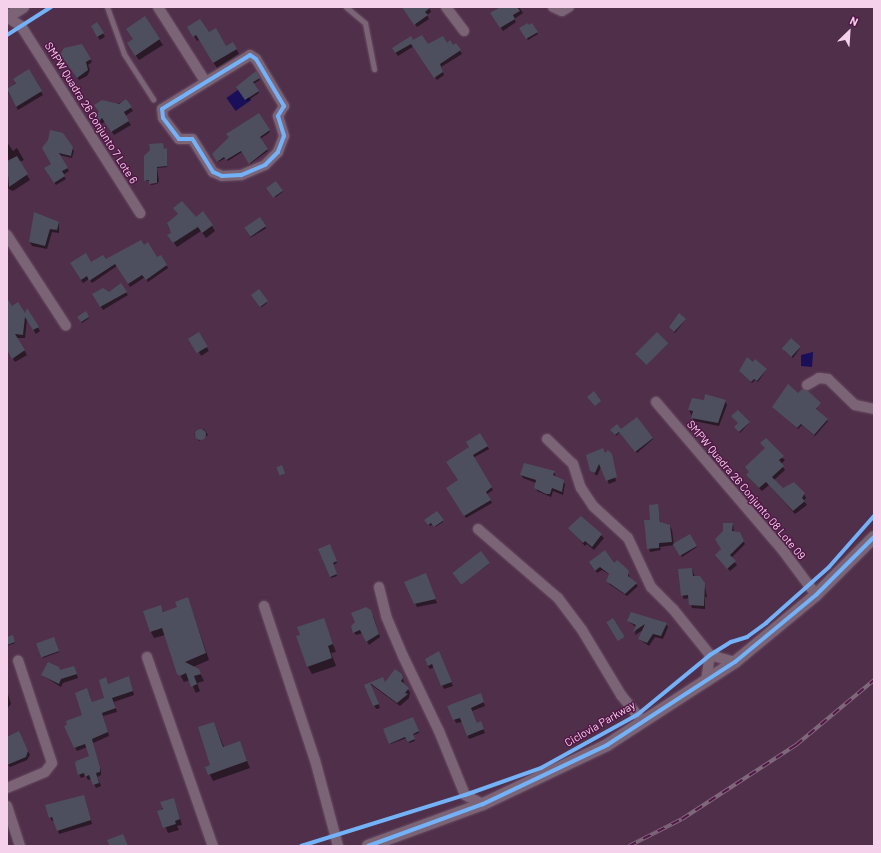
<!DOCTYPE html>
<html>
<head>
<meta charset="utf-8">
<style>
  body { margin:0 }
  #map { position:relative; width:881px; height:853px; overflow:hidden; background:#502f4a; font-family:Barlow,sans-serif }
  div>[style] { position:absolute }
  .water>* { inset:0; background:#1a0f59; transform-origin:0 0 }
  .shadow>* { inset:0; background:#0007; transform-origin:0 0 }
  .building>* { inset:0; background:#4d4f5f; transform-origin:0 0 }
  .round { border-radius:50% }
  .roads { filter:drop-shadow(0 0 1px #684c63) drop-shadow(0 0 1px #684c63) }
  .service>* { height:5px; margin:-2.5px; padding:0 2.5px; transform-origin:2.5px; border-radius:2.5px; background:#7c6477 }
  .minor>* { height:10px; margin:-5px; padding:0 5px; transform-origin:5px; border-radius:5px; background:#7c6477 }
  .tertiary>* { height:12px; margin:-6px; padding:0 6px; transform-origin:6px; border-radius:6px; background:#7c6477 }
  .rail>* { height:4px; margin-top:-2px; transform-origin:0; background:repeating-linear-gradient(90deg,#521647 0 8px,#80687c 0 16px); box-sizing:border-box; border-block:1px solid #80687c }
  .cycleway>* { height:4px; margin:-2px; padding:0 2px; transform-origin:2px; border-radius:2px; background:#73b2f8 }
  span { translate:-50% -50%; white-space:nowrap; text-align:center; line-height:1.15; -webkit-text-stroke:3px #521647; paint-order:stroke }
  .street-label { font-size:11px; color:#f5d1ec }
  .frame { position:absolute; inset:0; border:8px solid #f5d1ec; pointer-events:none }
  .north { position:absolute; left:829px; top:12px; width:40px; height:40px; -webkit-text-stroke:3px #521647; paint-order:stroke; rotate:25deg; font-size:11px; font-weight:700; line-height:16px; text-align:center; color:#f5d1ec }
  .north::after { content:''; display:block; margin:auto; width:14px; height:18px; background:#f5d1ec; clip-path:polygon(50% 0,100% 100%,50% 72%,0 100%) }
</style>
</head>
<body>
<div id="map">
  <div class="water">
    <i style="left:242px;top:87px;width:16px;height:19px;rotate:55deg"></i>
    <i style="clip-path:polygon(813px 352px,812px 367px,801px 366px,801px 355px)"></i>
  </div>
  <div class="shadow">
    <i style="clip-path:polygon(408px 7px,429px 7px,431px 12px,427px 15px,429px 19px,417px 27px,405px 9px)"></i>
    <i style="clip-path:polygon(497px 7px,519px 7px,523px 13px,514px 19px,516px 22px,503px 31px,491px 13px,498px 9px)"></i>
    <i style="clip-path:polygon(145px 18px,163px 45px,139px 60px,131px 49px)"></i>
    <i style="left:97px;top:24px;width:15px;height:6px;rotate:58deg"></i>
    <i style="clip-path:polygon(532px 25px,538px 34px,528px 40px,521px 28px)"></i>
    <i style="clip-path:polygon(189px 28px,209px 34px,226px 47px,233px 43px,239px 54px,217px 68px,199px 40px,197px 41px)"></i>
    <i style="clip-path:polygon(413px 41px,428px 45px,453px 46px,456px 44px,462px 54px,441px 67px,444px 75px,437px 80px,414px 46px,398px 56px,393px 49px)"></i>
    <i style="clip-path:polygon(82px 46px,92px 62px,88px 65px,90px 70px,87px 76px,79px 80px,61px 54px,61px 52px)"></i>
    <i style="clip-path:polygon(29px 71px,43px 95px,18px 110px,7px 90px)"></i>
    <i style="clip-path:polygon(255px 73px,260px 80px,253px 84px,259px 93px,247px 101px,238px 87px)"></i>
    <i style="clip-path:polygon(126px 100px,133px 111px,125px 116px,131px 125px,114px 135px,105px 121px,102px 124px,96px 114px)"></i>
    <i style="clip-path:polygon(259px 114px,270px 132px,260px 139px,268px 151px,250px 164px,242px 152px,228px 161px,226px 158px,218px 162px,213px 154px)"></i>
    <i style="clip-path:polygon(62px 134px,74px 151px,72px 158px,59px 155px,69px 171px,63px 175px,66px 179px,56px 185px,45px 169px,52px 164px)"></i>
    <i style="clip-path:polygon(7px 142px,13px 151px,17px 148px,24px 160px,19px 162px,30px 180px,13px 191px,7px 188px)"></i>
    <i style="clip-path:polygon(167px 149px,167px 167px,157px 168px,159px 181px,157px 184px,151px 185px,150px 181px,145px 181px,164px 150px)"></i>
    <i style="left:276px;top:183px;width:11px;height:9px;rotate:52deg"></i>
    <i style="clip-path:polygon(179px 214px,212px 226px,215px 231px,206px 238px,201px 231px,177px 247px,172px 240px,172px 233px,168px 227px)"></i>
    <i style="left:260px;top:218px;width:12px;height:18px;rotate:59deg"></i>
    <i style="clip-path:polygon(59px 222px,59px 233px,52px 232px,47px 249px,32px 246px,30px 242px)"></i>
    <i style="clip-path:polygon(161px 256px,168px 268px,148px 282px,145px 277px,130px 287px,117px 266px,92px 283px,89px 279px,83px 283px,71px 264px,157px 259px)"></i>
    <i style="clip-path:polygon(121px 285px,128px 295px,103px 310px,93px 295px,109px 293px)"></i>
    <i style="left:258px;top:291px;width:15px;height:7px;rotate:53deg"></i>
    <i style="clip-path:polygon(7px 307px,12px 307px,25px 315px,27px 310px,40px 331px,36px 334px,27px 319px,25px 338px,17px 338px,27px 355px,15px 362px,7px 349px)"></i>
    <i style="clip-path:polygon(86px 313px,89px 318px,82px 323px,78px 317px)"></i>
    <i style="clip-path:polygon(685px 320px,675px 333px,671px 329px)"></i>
    <i style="left:198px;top:334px;width:20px;height:9px;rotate:57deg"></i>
    <i style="clip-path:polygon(667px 344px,646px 365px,636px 355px)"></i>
    <i style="clip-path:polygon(800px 348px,793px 358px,784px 351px)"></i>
    <i style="clip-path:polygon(766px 370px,758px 382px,755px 380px,752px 383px,740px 372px)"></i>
    <i style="clip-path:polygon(798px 395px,820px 403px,816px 410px,828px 421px,815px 436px,802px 425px,798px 429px,774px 408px)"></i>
    <i style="clip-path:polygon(704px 401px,725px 401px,727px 405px,719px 426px,694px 421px,689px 410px)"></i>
    <i style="clip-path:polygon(749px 423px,740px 433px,736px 428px,739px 424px)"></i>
    <i style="clip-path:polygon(204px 429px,208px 435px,199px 441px,194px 434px)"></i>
    <i style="clip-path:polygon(621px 431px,653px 438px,653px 439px,637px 453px,620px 432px,616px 436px,612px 432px)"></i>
    <i style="clip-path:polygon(480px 434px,489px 449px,473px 458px,493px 490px,487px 494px,492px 503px,466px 518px,447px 488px,459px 481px,471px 448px)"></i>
    <i style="clip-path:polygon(761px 443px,785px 460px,781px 464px,785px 470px,774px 480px,783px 489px,804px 494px,806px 498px,804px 501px,807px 505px,795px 514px,769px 485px,762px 491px,749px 478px,766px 449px)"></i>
    <i style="clip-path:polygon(605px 454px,611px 455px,616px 481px,609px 484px,601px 467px,597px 476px,591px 470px)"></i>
    <i style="clip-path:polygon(554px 472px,556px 477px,565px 484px,563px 495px,553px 491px,551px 497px,537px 491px,536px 483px,523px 478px,521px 475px)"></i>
    <i style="clip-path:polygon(657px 505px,661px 524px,670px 526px,672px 530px,674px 545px,689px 535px,697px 547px,682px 557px,674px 545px,660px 547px,661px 550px,650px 552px,645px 526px,651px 521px)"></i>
    <i style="clip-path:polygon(437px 512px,443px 522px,435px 527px,433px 524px,430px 526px,426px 520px)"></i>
    <i style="clip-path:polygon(581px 517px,604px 538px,594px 550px,587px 544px,585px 546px,569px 528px)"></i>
    <i style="clip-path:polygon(733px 524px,734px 533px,739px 533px,745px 544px,731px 558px,737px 565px,730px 571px,718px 558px)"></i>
    <i style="clip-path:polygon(331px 547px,337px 563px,333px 565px,337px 576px,331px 578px,319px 549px)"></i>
    <i style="left:481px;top:553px;width:14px;height:34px;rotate:56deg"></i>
    <i style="clip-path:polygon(591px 565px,614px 565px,628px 572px,630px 578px,638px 586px,627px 596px,609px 584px,610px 575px,602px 570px,597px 573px)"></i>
    <i style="clip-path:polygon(692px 569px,695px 577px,702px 579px,704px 582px,707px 597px,705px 597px,705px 609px,692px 608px,689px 598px,684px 599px,682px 595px)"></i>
    <i style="clip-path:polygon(427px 578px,437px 603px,417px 607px,405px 583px)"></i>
    <i style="clip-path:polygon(188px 599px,209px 660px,193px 667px,198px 669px,204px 681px,197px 683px,200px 691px,196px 693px,190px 680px,184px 682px,180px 675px,165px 635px,154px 638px,151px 632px,160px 606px,164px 612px,178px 608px)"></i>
    <i style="clip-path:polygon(373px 615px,380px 637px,369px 645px,363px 633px,356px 635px,354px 632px)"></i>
    <i style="clip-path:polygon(323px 619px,336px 652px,331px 653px,336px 666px,312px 674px,308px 667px)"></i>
    <i style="clip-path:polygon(628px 621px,666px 624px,668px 627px,663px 639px,655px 637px,649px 646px,639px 639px,643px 630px,635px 635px,636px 627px)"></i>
    <i style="clip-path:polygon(13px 637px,15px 643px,7px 646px,7px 638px)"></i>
    <i style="clip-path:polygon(55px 640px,59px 652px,43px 658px,42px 656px)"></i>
    <i style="clip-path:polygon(440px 655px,453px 686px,444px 689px,434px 667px,430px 669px,428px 666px)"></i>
    <i style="clip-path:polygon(75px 670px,78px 678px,63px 683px,61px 687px,42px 675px)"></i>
    <i style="clip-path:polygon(401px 674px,404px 682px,403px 684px,410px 692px,409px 698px,400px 706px,370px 684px,380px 708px,376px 709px,366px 686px,383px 679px,385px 683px)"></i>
    <i style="clip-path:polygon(129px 677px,134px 695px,114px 702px,117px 712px,103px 716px,109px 736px,93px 743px,101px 771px,101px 775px,97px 777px,101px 786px,96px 788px,92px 779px,88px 780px,86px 776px,81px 778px,79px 774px,90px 757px,87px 747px,77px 751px,75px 747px,89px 693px,92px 703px,105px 698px,108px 684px)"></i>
    <i style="clip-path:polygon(7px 691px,11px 704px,7px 709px)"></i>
    <i style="clip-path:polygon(482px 698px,485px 706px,472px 711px,477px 724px,482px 726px,485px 733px,469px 739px,462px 722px,456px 723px,448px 706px)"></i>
    <i style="clip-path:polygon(413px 718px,419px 733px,413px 735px,415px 741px,409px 743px,407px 738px,390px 744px,384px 730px)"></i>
    <i style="clip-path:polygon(214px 723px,224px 747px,239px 742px,250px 768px,213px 781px,207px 768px,212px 766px)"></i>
    <i style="clip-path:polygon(20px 736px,30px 755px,27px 760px,10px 767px,7px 764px,7px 738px)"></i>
    <i style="clip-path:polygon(174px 799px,182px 825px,177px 826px,179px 830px,168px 833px,159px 811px)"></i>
    <i style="clip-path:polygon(85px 800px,92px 824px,59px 834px,54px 820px,52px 821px,50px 817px)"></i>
  </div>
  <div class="building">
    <i style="clip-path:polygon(402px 7px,431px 7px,425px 12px,428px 15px,414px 25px)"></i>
    <i style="clip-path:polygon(500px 7px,517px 7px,520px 11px,513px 15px,515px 19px,500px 28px,490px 13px)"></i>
    <i style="clip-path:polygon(145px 16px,160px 39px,135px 56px,127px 43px,133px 39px,126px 29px)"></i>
    <i style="clip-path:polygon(200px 19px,209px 32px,216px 28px,226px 46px,233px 42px,237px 49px,213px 63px,196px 35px,193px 37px,187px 27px)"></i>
    <i style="clip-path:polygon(97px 22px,104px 33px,97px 37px,91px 26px)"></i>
    <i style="clip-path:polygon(528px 23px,529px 25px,532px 23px,538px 32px,526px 39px,519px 28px)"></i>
    <i style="clip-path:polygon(422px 35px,428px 44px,443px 36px,447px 43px,450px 40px,453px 45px,456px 43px,461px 50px,440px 64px,443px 72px,434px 78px,411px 44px,395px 53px,392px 48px,411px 36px,413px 40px)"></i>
    <i style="clip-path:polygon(82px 44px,91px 59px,86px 62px,88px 70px,77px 78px,60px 54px,64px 48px)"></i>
    <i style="clip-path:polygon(29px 69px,42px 91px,16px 107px,7px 89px,16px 83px,13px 79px)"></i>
    <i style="clip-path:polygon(256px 71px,260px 78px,253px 82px,259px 91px,245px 100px,236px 87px)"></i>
    <i style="clip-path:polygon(126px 99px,132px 107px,124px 112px,129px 121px,111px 132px,102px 118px,99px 121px,95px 114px,99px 112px,94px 105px,102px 100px,119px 104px)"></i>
    <i style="clip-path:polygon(259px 113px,270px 130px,260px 137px,268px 149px,249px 164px,241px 151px,226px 160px,224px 157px,217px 162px,212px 154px,229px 137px,226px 134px)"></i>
    <i style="clip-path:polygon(50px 130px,63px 133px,73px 147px,71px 156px,59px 153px,68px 168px,62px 171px,65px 176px,54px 183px,44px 168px,51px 164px,42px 148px,48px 140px)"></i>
    <i style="clip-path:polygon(163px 143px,164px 149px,167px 148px,167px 166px,157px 167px,157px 183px,149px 184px,149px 180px,144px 181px,144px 156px,150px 150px,149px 144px)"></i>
    <i style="clip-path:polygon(17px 156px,28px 174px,9px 187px,7px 161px)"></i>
    <i style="left:276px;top:181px;width:12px;height:12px;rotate:55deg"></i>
    <i style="clip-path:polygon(182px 201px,196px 217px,203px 211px,213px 225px,202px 233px,198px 227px,173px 243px,167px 235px,171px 233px,167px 223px,178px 214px,173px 208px)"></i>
    <i style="clip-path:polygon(34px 212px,59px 222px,57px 230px,50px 229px,45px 246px,29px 242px)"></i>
    <i style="left:260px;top:217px;width:11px;height:19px;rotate:56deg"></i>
    <i style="clip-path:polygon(141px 240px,144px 245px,148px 242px,157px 257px,161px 255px,167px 265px,146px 280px,142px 275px,128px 284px,115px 264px,89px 281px,87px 276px,81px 280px,70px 263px,86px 253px,91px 262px,103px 255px,106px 259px)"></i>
    <i style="clip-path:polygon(121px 283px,127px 292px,100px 307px,92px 294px,103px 288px,109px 292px)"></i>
    <i style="left:259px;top:289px;width:15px;height:10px;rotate:53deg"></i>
    <i style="clip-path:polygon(7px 298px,12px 306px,18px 302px,25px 313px,27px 308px,39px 327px,33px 330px,25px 317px,23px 335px,15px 334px,25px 350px,12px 359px,7px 350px)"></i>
    <i style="clip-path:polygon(86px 311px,89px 317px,81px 322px,77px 317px)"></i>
    <i style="clip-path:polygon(679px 313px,686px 319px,674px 332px,669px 327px)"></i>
    <i style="left:199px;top:332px;width:17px;height:13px;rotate:59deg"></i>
    <i style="left:657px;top:332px;width:16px;height:31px;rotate:45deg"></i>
    <i style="left:791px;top:338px;width:13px;height:14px;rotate:42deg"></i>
    <i style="clip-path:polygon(747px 357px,753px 362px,755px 359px,767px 369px,757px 381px,754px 379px,751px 382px,739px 371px)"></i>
    <i style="clip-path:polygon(788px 384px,798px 393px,802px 389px,808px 391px,821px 403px,816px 409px,828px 419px,814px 435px,801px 424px,797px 428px,772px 407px)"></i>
    <i style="clip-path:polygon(594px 391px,601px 401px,595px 406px,587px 397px)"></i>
    <i style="clip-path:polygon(705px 394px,726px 400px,718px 423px,691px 418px,693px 411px,688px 410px,692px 398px,704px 400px)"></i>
    <i style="clip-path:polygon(738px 410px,750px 422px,739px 432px,734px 427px,738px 423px,731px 416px)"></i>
    <i style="clip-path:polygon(637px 417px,653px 438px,635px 452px,619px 432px,615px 435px,610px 430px,617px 424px,621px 429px)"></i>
    <i class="round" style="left:194.5px;top:428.5px;width:11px;height:11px"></i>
    <i style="clip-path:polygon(480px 433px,488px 446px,473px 455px,492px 487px,486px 492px,491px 500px,464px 516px,446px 488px,458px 480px,446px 462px,469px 447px,466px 442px)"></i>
    <i style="clip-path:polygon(766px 438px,784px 456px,779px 460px,784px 466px,772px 477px,783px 488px,794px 482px,805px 493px,802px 498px,805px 501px,793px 511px,766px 482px,759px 488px,746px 475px,749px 472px,745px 467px,765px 448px,760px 443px)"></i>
    <i style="clip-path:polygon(603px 448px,605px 453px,608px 450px,612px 454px,617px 477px,606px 481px,599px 464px,595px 473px,590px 471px,586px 455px)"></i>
    <i style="clip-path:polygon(524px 463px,555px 471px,553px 475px,564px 480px,562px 492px,552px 488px,550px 494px,546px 494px,534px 488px,536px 480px,520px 475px)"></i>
    <i style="left:282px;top:465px;width:9px;height:6px;rotate:69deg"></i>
    <i style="clip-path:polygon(658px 504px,660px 522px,670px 525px,672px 542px,659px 543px,659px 548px,647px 549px,644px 520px,650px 520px,649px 505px)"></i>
    <i style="clip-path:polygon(437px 511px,444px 520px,434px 527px,431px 523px,428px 525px,424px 520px)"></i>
    <i style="clip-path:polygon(581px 516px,602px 534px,592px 547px,585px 541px,583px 543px,568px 528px)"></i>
    <i style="clip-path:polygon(723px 523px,733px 523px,732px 531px,740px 532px,744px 541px,730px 555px,736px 561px,727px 569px,715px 555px,721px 549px,715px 539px,723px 531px)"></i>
    <i style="left:690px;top:534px;width:14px;height:20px;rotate:60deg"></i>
    <i style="clip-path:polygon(330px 544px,337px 561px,333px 563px,337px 574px,330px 577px,318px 549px)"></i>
    <i style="clip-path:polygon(605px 550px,614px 563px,617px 560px,623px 565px,629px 571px,628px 576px,637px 583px,625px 594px,606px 581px,609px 574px,600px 567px,595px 571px,589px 562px)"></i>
    <i style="left:481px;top:551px;width:15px;height:36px;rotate:53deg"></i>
    <i style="clip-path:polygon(692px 568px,693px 576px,700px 576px,705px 583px,704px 606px,689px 605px,688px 595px,681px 596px,678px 569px)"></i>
    <i style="clip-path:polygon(426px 573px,436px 599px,414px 604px,404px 582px)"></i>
    <i style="clip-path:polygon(188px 597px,206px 653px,185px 662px,199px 669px,201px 674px,194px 676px,197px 684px,191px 687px,186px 673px,180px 676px,177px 674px,162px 628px,150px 632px,143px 611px,161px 605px,163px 612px,177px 607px,175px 602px)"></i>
    <i style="clip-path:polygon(366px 607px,371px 610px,379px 634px,366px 642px,360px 630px,353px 633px,351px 626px,355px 622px,351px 613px)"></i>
    <i style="clip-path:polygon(631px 612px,667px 623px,661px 636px,653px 634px,647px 643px,638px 639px,645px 624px,633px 632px,636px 625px,627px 621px)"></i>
    <i style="clip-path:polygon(324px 618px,333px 644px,328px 646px,332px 658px,307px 667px,296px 636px,300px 635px,297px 627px)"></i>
    <i style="left:613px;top:618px;width:22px;height:8px;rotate:58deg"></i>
    <i style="clip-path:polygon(13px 635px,15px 642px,7px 645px,7px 637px)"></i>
    <i style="left:54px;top:637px;width:15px;height:19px;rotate:70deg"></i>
    <i style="clip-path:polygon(439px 651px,452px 682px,441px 686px,432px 664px,428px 666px,425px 659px)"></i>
    <i style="clip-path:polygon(48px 662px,59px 667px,60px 670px,74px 666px,77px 674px,61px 679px,59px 684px,41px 675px)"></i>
    <i style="clip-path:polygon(395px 669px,402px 674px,403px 678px,401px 681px,409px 688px,405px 693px,408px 694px,397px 703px,370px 683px,379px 704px,373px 706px,364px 685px,383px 677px,385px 682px)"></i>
    <i style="clip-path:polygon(129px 676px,133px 691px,112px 698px,116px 708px,102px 713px,108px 732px,92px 739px,100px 767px,100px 772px,96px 773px,99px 783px,93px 785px,89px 775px,85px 777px,84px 773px,78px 775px,75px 764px,76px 761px,89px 756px,85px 744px,74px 748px,64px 726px,67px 725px,66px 721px,82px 715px,75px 693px,87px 688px,92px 702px,104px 698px,99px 680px,106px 677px,108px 684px)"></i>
    <i style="clip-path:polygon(481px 693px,484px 702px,471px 708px,477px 723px,481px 721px,484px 729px,467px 736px,460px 718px,453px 720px,447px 706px)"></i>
    <i style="clip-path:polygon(413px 717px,419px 731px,413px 734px,415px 739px,408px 742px,405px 737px,389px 744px,383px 729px)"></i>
    <i style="clip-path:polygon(214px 722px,223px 747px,240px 741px,247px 761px,208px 775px,205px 767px,210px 765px,198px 727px)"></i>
    <i style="clip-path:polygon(19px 731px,28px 751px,26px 757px,7px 765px,7px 737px)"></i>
    <i style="clip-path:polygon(84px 795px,91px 820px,57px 831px,52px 817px,49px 818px,45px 805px)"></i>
    <i style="clip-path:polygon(174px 798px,180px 819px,175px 821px,176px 824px,163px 828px,157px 811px,163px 809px,160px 802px)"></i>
    <i style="clip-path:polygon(123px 834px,128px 846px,110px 846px,107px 840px)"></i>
  </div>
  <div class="roads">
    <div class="service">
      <i style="left:107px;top:7px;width:50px;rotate:70.1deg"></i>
      <i style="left:124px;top:54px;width:54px;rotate:57.2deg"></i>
      <i style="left:346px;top:7px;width:25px;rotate:40deg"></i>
      <i style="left:365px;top:23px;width:47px;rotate:78.9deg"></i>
    </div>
    <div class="minor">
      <i style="left:158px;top:7px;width:88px;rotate:57.6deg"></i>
      <i style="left:446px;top:7px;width:30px;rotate:53deg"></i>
      <i style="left:553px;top:7px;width:10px;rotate:24deg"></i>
      <i style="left:562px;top:11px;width:8px;rotate:-30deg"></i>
      <i style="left:7px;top:17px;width:17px;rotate:33deg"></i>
      <i style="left:21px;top:26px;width:222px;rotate:57.5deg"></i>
      <i style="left:250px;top:55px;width:7px;rotate:34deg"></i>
      <i style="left:256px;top:59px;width:55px;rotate:59.2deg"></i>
      <i style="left:284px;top:106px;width:12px;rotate:121deg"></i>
      <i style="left:278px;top:116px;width:21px;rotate:73deg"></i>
      <i style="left:284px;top:136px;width:17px;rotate:111deg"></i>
      <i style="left:278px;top:152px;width:18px;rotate:135deg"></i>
      <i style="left:265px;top:165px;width:26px;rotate:157deg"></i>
      <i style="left:241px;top:175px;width:19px;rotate:177deg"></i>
      <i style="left:222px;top:176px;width:10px;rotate:-156deg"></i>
      <i style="left:213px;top:172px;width:39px;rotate:-122deg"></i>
      <i style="left:192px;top:139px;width:13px;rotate:180deg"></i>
      <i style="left:179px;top:139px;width:26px;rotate:-127deg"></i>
      <i style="left:163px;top:118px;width:9px;rotate:-96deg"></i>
      <i style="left:162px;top:109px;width:103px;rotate:-31.5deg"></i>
      <i style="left:7px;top:235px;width:108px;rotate:57deg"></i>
      <i style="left:807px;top:385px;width:14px;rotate:-30deg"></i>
      <i style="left:819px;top:378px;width:9px;rotate:6deg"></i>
      <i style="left:828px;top:379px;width:37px;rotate:44deg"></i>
      <i style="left:855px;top:405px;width:19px;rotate:12deg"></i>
      <i style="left:656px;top:402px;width:197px;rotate:49.5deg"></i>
      <i style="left:784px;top:552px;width:54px;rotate:53.3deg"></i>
      <i style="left:547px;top:439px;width:36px;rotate:44deg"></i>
      <i style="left:573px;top:464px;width:25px;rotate:72deg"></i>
      <i style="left:581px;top:488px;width:22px;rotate:56deg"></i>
      <i style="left:593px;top:506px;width:47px;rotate:42.4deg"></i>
      <i style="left:628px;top:538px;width:54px;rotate:64.9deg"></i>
      <i style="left:651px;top:587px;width:31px;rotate:45deg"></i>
      <i style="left:673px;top:609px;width:59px;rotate:51.2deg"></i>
      <i style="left:710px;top:655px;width:26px;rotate:16deg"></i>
      <i style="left:478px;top:529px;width:106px;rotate:40.8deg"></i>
      <i style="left:558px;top:598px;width:40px;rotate:53deg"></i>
      <i style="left:582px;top:630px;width:76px;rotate:59deg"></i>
      <i style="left:621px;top:695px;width:35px;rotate:51deg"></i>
      <i style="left:379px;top:587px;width:30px;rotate:76deg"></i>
      <i style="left:386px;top:616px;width:43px;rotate:67deg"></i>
      <i style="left:403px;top:656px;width:83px;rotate:64.4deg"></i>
      <i style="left:439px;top:731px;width:69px;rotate:67.9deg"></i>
      <i style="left:465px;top:795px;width:20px;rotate:27deg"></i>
      <i style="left:264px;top:606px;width:162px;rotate:71.7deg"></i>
      <i style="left:315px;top:760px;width:89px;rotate:75deg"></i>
      <i style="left:147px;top:657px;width:200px;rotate:70.8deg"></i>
      <i style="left:706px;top:682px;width:27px;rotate:-82deg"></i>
      <i style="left:7px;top:788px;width:41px;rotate:-22.8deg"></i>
      <i style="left:45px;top:772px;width:11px;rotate:-52deg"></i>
      <i style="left:52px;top:763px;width:108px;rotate:-108.3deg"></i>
      <i style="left:7px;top:806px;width:42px;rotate:72deg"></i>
    </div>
    <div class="tertiary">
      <i style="left:7px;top:17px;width:19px;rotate:-32deg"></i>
      <i style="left:368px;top:846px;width:122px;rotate:-20.1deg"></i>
      <i style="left:483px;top:804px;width:137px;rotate:-25.4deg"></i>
      <i style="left:607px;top:745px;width:153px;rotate:-33deg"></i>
      <i style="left:735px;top:662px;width:105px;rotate:-39.6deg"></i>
      <i style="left:816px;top:595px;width:82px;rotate:-45deg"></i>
    </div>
  </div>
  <div class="rail">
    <i style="left:629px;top:846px;width:59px;rotate:-27deg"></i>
    <i style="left:682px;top:819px;width:136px;rotate:-33deg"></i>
    <i style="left:796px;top:745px;width:102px;rotate:-39.8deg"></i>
  </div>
  <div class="cycleway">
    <i style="left:7px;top:35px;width:52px;rotate:-32.5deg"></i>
    <i style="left:250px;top:55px;width:7px;rotate:34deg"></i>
    <i style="left:256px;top:59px;width:55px;rotate:59.2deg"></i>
    <i style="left:284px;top:106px;width:12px;rotate:121deg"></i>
    <i style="left:278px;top:116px;width:21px;rotate:73deg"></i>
    <i style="left:284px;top:136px;width:17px;rotate:111deg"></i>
    <i style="left:278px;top:152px;width:18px;rotate:135deg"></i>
    <i style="left:265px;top:165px;width:26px;rotate:157deg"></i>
    <i style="left:241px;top:175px;width:19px;rotate:177deg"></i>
    <i style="left:222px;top:176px;width:10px;rotate:-156deg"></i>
    <i style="left:213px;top:172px;width:39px;rotate:-122deg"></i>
    <i style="left:192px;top:139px;width:13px;rotate:180deg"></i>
    <i style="left:179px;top:139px;width:26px;rotate:-127deg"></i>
    <i style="left:163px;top:118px;width:9px;rotate:-96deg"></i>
    <i style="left:162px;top:109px;width:103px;rotate:-31.5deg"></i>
    <i style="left:301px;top:846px;width:172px;rotate:-17.3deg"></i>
    <i style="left:465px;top:795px;width:81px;rotate:-19.6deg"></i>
    <i style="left:541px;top:768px;width:110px;rotate:-28.9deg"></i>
    <i style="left:637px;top:715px;width:94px;rotate:-39.4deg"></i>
    <i style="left:710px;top:655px;width:25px;rotate:-32deg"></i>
    <i style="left:731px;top:642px;width:17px;rotate:-17deg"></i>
    <i style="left:747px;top:637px;width:24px;rotate:-36deg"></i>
    <i style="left:766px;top:623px;width:84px;rotate:-41.6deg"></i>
    <i style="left:829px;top:567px;width:68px;rotate:-48.6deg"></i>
    <i style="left:368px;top:846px;width:122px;rotate:-20.1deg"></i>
    <i style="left:483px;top:804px;width:137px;rotate:-25.4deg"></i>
    <i style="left:607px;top:745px;width:153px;rotate:-33deg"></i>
    <i style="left:735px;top:662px;width:105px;rotate:-39.6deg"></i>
    <i style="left:816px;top:595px;width:82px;rotate:-45deg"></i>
  </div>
  <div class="street-label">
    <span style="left:91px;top:113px;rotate:58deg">SMPW Quadra 26 Conjunto 7 Lote 6</span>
    <span style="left:746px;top:490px;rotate:50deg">SMPW Quadra 26 Conjunto 08 Lote 09</span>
    <span style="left:600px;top:724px;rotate:-30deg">Ciclovia Parkway</span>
  </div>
  <div class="frame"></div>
  <div class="north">N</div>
</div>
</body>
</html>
